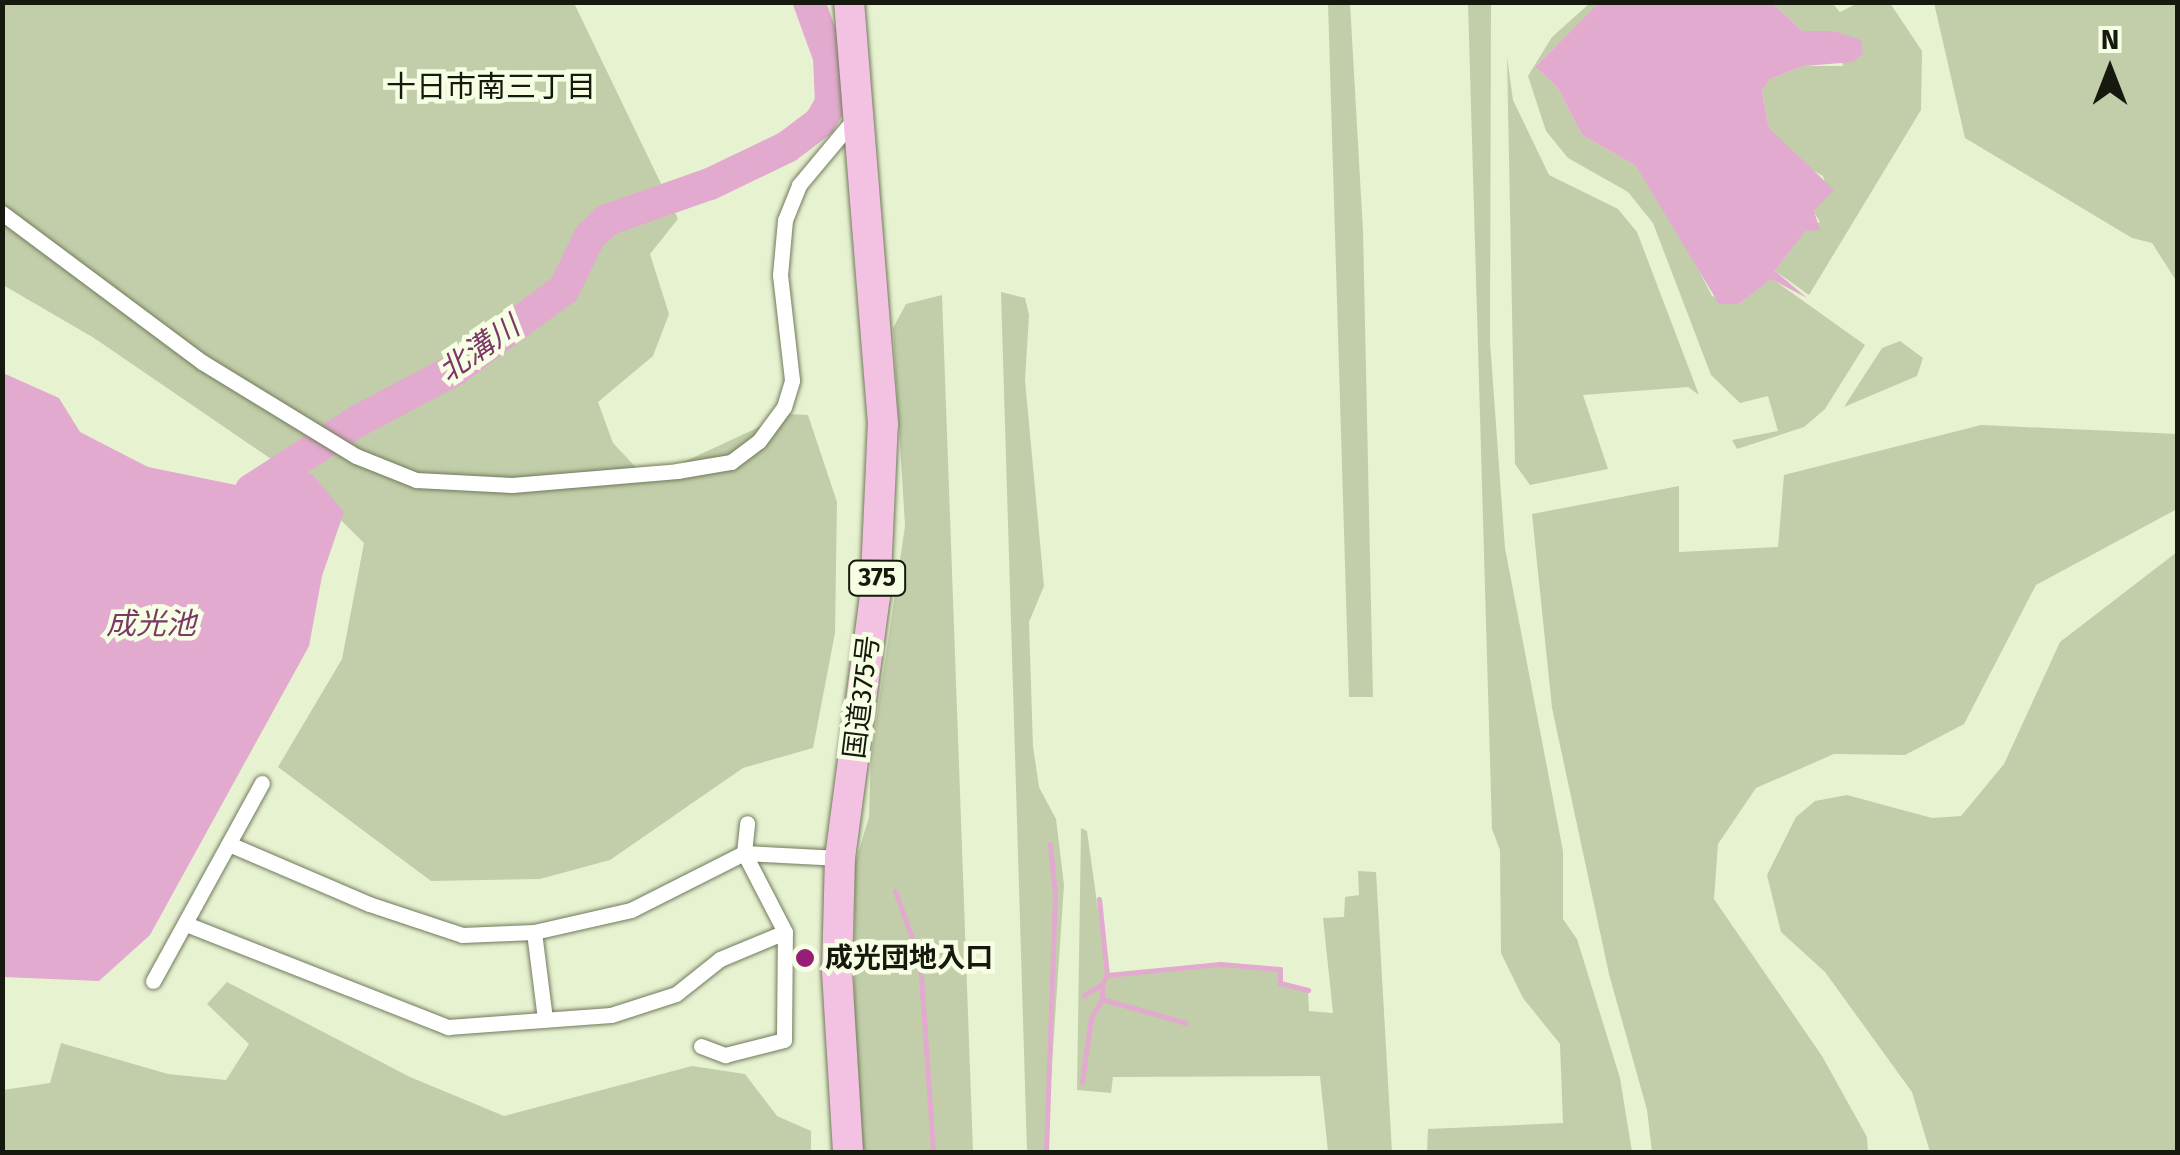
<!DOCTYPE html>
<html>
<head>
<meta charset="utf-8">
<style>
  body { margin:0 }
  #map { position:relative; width:2180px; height:1155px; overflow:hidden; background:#e7f2d1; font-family:"Fira Sans","Noto Sans JP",sans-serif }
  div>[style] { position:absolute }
  .green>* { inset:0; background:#c2cea9 }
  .water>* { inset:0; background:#e2aace }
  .stream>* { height:5px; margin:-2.5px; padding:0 2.5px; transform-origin:2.5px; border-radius:2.5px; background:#e2aace }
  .river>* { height:32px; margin:-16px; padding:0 16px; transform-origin:16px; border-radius:16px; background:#e2aace }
  .roads { filter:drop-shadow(0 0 2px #717a5c) drop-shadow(0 0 2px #717a5c) }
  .street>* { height:15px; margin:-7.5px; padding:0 7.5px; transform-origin:7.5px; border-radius:7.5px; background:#fff }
  .highway>* { height:30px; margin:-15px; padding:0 15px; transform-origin:15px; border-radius:15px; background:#f3c1e1 }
  .dots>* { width:28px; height:28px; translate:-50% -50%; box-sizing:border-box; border:5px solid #f6ffe4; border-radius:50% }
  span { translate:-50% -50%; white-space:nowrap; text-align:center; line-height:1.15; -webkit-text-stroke:9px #f6ffe4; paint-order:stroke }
  .shield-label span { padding:2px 8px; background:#f6ffe4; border:2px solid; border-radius:8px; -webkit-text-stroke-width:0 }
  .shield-label { font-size:25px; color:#16190d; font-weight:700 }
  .street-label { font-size:28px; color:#16190d }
  .poi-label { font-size:28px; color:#16190d; font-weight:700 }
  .left { translate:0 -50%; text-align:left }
  .neighbourhood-label { font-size:30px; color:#16190d }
  .water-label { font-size:30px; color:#7c3968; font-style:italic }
  .frame { position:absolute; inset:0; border:5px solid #16190d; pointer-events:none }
  .north { position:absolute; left:2060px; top:20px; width:100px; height:100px; -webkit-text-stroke:8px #f6ffe4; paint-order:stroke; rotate:0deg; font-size:28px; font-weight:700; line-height:40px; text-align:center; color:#16190d }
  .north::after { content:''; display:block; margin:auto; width:35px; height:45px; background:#16190d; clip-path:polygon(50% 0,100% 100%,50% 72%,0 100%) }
</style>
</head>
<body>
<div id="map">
  <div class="green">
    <i style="clip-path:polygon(2px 3px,574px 3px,678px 219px,650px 254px,669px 314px,653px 356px,598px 402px,613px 443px,647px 479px,787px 414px,808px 415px,837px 502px,835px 633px,813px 748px,743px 768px,610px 860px,540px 879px,431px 881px,278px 767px,342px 659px,364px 543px,296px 476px,94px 338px,3px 285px)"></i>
    <i style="clip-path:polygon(1328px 3px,1350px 3px,1363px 231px,1373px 697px,1349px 697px)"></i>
    <i style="clip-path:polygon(1468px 3px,1491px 3px,1490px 342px,1505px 548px,1563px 851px,1563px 919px,1577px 939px,1620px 1078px,1632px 1152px,1427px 1152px,1428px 1129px,1563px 1123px,1560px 1044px,1523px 998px,1501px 953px,1500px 850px,1492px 829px)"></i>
    <i style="clip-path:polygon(1590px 3px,1600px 3px,1535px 67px,1557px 87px,1582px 135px,1636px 166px,1671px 216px,1712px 296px,1739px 304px,1771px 278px,1865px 345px,1825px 409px,1804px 427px,1737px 449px,1732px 440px,1778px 431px,1768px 396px,1740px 403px,1711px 375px,1653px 223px,1628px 192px,1568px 158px,1546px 131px,1528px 76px,1552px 37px)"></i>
    <i style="clip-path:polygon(1772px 3px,1832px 3px,1840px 12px,1858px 3px,1890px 3px,1922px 51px,1921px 110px,1809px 295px,1775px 271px,1805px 230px,1820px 222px,1814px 212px,1827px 189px,1823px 176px,1800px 163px,1769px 128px,1762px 91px,1770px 79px,1804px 66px,1843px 66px,1833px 31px,1803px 31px)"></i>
    <i style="clip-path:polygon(1934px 3px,2177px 3px,2177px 282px,2152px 243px,2132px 238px,1965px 138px)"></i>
    <i style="clip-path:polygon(1507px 57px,1513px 100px,1549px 175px,1618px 209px,1637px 232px,1699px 395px,1688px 387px,1583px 395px,1608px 469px,1530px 485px,1515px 464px)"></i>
    <i style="clip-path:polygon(1001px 292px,1025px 298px,1029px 315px,1025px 380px,1044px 586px,1029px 622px,1033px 746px,1039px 787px,1056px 819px,1064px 885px,1046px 1152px,1027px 1152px)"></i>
    <i style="clip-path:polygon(942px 295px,973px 1152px,863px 1152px,854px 1039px,855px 864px,869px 817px,871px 756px,905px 526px,893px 328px,906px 304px)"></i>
    <i style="clip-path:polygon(1900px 341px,1923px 358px,1917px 376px,1844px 407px,1882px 348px)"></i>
    <i style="clip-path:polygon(1981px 425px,2177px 434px,2177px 509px,2036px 585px,1964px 724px,1905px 755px,1834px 754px,1756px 788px,1718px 844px,1714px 899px,1822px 1056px,1867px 1137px,1868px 1152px,1652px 1152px,1647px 1110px,1609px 974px,1552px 708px,1532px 514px,1679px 486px,1679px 552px,1778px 547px,1784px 475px)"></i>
    <i style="clip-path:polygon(2177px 552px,2177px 1152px,1930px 1152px,1912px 1092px,1825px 972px,1781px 932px,1767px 875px,1796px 817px,1815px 801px,1847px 795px,1932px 818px,1961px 816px,2004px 764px,2060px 642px)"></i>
    <i style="clip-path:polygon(1081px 828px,1087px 831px,1107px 975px,1220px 964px,1280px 969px,1280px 983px,1308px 990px,1309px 1011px,1333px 1013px,1323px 918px,1344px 917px,1345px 897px,1359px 895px,1358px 871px,1376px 872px,1392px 1152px,1328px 1152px,1320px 1076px,1113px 1077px,1111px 1093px,1077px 1090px)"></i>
    <i style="clip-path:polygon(227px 982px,410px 1077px,504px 1116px,692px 1066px,745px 1074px,777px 1116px,811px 1131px,811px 1152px,3px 1152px,3px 1090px,50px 1083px,61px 1043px,168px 1074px,226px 1080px,249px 1044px,207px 1004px)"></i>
  </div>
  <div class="water">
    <i style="clip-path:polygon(1600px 2px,1772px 3px,1803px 31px,1833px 31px,1861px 40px,1863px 53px,1853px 62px,1804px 66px,1770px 79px,1762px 91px,1769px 128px,1834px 190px,1814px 211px,1820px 230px,1805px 231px,1775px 271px,1807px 298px,1771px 279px,1739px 304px,1719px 304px,1636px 166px,1582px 135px,1557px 87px,1535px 67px)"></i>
    <i style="clip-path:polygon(3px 373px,59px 398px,80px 432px,148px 467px,236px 485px,281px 466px,312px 474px,344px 512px,322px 576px,309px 646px,150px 935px,99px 981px,3px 977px)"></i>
  </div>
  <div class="stream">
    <i style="left:895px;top:891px;width:73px;rotate:70.1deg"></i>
    <i style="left:920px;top:960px;width:192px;rotate:86.1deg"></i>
    <i style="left:1099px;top:899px;width:76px;rotate:84deg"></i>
    <i style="left:1102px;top:984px;width:10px;rotate:-61deg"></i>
    <i style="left:1107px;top:975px;width:114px;rotate:-5.6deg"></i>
    <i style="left:1220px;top:964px;width:60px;rotate:4.8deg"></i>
    <i style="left:1280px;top:969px;width:14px;rotate:90deg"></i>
    <i style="left:1280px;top:983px;width:29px;rotate:14deg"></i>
    <i style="left:1084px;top:995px;width:21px;rotate:-31deg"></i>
    <i style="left:1102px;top:984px;width:15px;rotate:90deg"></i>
    <i style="left:1102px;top:999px;width:87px;rotate:15.9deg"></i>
    <i style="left:1082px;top:1082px;width:65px;rotate:-82deg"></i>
    <i style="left:1091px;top:1018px;width:22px;rotate:-60deg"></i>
    <i style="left:1046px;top:1152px;width:257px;rotate:-88deg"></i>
    <i style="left:1055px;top:895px;width:51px;rotate:-95.6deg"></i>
  </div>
  <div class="river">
    <i style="left:251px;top:490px;width:125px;rotate:-32.9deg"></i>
    <i style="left:356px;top:422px;width:113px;rotate:-27.9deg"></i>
    <i style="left:456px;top:369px;width:134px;rotate:-36.5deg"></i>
    <i style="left:564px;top:289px;width:59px;rotate:-63.9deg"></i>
    <i style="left:590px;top:236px;width:23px;rotate:-43deg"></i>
    <i style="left:607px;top:220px;width:109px;rotate:-19.3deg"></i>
    <i style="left:710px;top:184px;width:85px;rotate:-25.7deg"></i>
    <i style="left:787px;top:147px;width:41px;rotate:-37.1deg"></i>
    <i style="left:820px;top:122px;width:22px;rotate:-60deg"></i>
    <i style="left:831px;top:103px;width:46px;rotate:-92.5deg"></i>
    <i style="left:829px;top:57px;width:59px;rotate:-110deg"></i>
  </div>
  <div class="roads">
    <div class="street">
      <i style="left:2px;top:213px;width:249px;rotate:36.7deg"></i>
      <i style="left:202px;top:362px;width:180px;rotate:31.4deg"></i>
      <i style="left:356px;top:456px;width:65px;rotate:21.8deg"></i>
      <i style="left:416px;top:480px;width:96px;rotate:3deg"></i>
      <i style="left:512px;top:485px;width:166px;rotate:-4.8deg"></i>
      <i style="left:677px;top:471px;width:55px;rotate:-9.5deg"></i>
      <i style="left:731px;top:462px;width:35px;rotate:-37deg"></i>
      <i style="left:759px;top:441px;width:42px;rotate:-53.7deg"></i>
      <i style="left:784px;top:407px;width:28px;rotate:-73deg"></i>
      <i style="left:792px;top:380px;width:106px;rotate:-96.5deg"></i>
      <i style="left:780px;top:275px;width:55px;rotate:-84.8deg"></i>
      <i style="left:785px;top:220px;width:38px;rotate:-68deg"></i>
      <i style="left:799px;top:185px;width:87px;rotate:-50.1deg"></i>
      <i style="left:229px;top:844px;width:152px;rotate:23.2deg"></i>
      <i style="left:369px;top:904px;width:98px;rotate:18.4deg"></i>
      <i style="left:462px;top:935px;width:72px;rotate:-2.4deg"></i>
      <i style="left:534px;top:932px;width:99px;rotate:-12.8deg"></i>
      <i style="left:631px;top:910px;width:127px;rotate:-26.8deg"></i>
      <i style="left:744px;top:853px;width:96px;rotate:3deg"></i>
      <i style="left:186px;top:924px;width:282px;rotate:21.5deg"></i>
      <i style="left:448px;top:1027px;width:163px;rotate:-4.2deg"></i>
      <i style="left:611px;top:1015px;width:68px;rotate:-17.9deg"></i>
      <i style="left:676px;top:994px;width:56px;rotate:-38.5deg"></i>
      <i style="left:720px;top:959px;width:70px;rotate:-22.6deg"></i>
      <i style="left:534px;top:932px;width:88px;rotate:82.8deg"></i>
      <i style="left:153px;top:981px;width:226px;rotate:-61.2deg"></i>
      <i style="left:701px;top:1046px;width:26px;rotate:21deg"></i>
      <i style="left:725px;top:1055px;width:61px;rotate:-14.3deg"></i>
      <i style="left:784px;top:1040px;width:108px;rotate:-89.5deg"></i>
      <i style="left:785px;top:932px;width:89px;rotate:-117.4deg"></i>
      <i style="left:744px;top:853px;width:30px;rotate:-84deg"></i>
    </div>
    <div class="highway">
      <i style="left:848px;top:1152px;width:181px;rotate:-93.5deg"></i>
      <i style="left:837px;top:971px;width:113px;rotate:-88.5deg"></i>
      <i style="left:840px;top:858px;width:263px;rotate:-82.4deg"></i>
      <i style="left:875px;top:597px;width:173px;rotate:-87.4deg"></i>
      <i style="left:883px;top:424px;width:423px;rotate:-94.6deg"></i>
    </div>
  </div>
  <div class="dots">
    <i style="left:805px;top:958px;background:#961e79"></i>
  </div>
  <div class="shield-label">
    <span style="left:877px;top:578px">375</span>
  </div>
  <div class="street-label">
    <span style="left:862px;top:697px;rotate:-83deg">国道375号</span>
  </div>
  <div class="poi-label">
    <span class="left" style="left:825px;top:958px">成光団地入口</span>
  </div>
  <div class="neighbourhood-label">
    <span style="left:491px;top:87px">十日市南三丁目</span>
  </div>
  <div class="water-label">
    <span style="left:479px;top:349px;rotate:-35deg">北溝川</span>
    <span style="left:151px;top:624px">成光池</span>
  </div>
  <div class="frame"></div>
  <div class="north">N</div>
</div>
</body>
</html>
